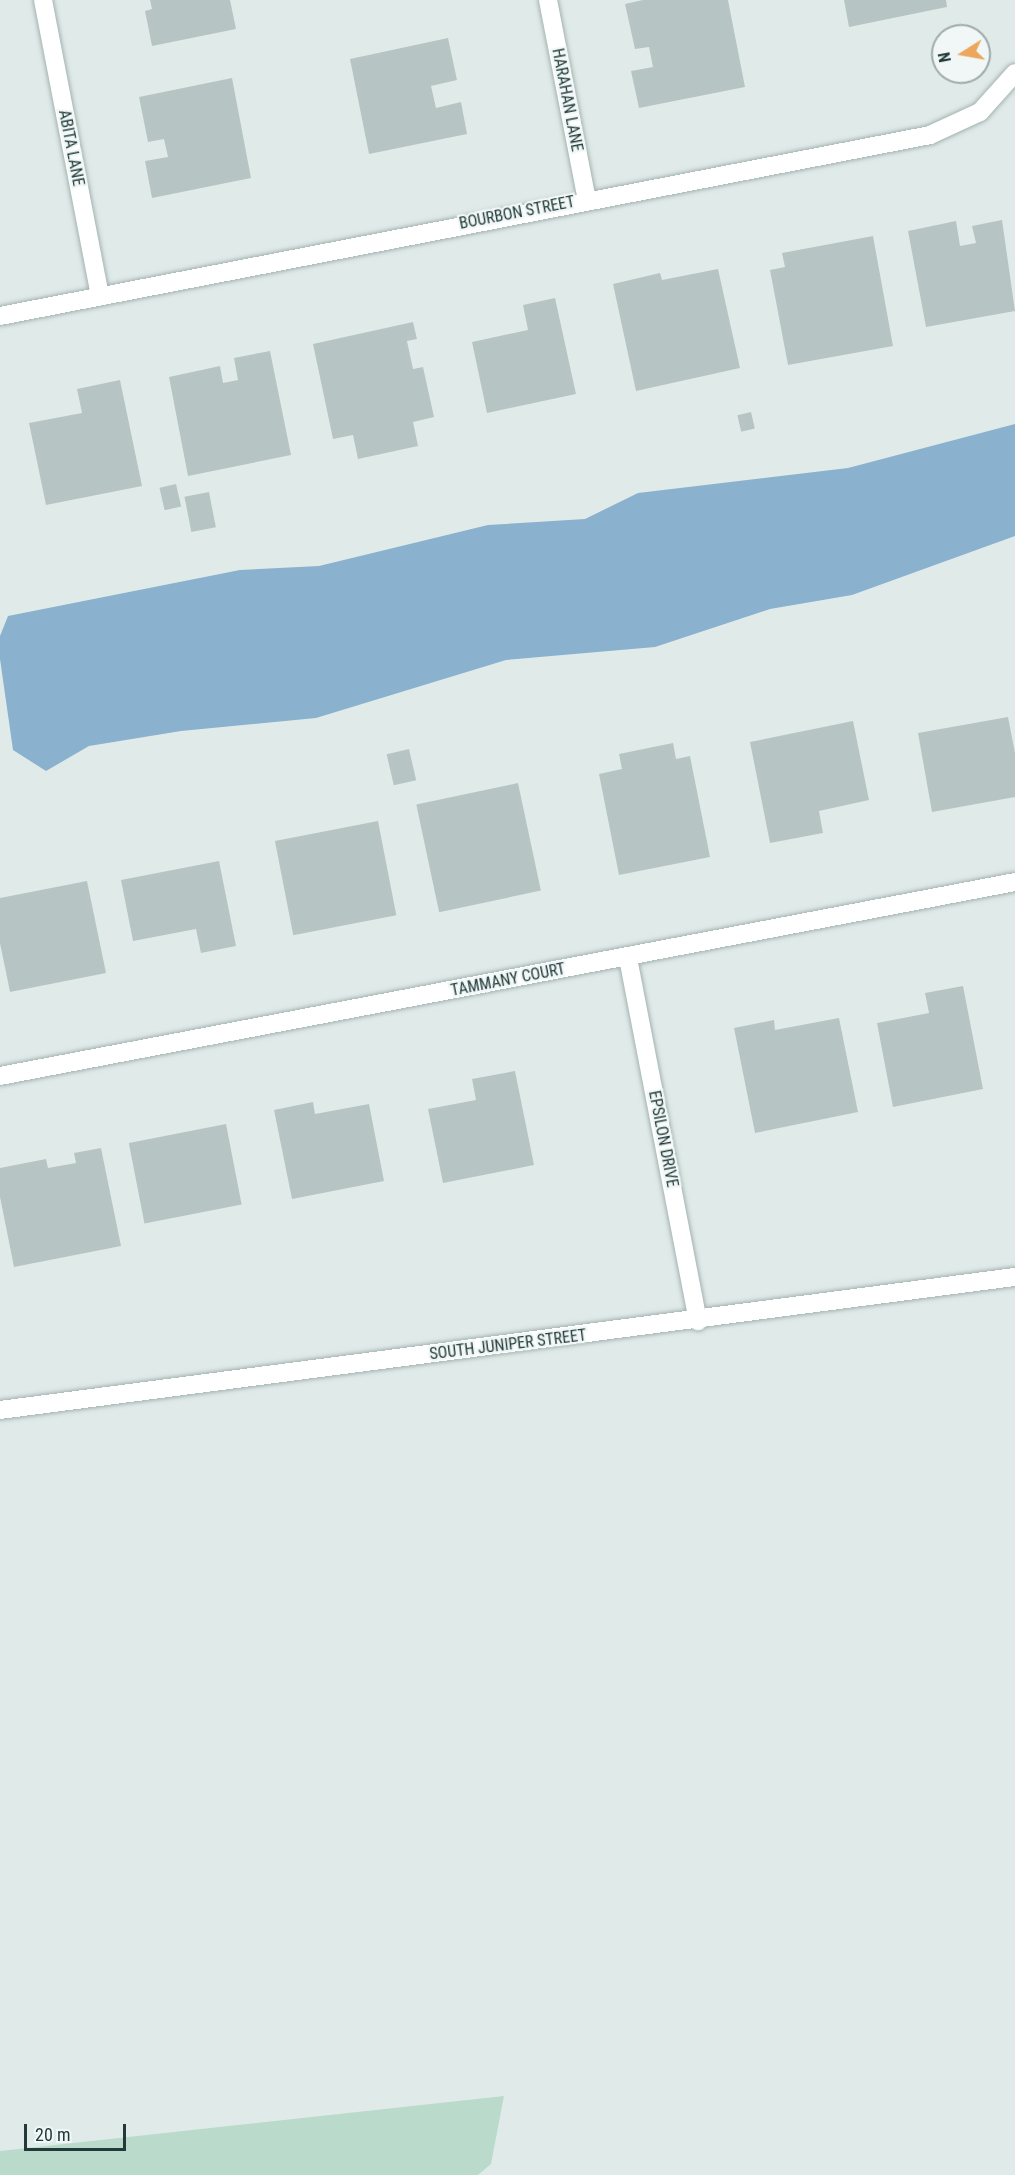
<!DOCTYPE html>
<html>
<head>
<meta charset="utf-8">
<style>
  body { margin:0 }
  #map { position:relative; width:1015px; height:2175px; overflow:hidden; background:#e0ebe9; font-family:"Roboto Condensed",sans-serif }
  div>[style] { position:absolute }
  .green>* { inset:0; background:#badbcc }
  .water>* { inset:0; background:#8ab1ce }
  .building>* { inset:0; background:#b6c5c3; transform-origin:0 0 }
  .roads { filter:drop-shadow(0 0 2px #a3b2b1) drop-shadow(0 0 2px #a3b2b1) }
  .minor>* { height:18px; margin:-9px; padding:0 9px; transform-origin:9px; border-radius:9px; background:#fff }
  span { translate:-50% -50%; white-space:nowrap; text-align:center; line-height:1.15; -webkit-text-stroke:4.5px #f1f7f6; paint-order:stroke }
  .street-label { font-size:16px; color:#223a3a }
  .north { position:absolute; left:931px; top:24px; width:60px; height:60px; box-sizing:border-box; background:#f1f7f6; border:2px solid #9eabab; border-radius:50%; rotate:259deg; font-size:16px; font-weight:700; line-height:24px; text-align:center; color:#223a3a }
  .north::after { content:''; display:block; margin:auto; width:21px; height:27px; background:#eca75d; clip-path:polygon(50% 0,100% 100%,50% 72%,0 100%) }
  .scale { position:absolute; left:24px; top:2124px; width:102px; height:27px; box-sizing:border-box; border:3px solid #223a3a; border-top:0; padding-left:8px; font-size:18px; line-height:21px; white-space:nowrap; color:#223a3a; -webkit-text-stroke:4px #f1f7f6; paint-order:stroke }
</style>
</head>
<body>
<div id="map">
  <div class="green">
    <i style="clip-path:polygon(504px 2096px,491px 2164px,478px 2175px,0 2175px,0 2151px)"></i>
  </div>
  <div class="water">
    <i style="clip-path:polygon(1015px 424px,1015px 536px,852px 595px,770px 609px,655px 647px,506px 660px,316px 718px,181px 731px,89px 746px,46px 771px,13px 750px,0 659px,0 636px,8px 616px,240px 570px,319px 566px,488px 525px,585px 519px,638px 493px,848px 468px)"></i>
  </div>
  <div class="building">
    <i style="clip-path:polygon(150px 0,230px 0,236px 29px,152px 46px,145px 11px,152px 9px)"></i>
    <i style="clip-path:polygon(643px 0,728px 0,745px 87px,639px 108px,631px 71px,653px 67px,649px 47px,635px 49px,625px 4px)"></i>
    <i style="clip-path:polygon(844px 0,946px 0,947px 7px,849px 27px)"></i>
    <i style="clip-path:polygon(448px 38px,457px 80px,431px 86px,436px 108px,461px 102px,467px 134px,369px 154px,350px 59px)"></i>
    <i style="clip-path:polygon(232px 78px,251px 178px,152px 198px,145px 161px,168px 157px,164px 139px,148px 142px,139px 97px)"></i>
    <i style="clip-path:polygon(1002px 220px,1015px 311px,926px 327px,908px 231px,956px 221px,960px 246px,976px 243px,972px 226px)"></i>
    <i style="clip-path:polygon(873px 236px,893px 346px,788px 365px,770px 270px,785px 267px,782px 253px)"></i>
    <i style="clip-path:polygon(718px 269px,740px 368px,636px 391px,613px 284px,660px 273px,662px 280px)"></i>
    <i style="clip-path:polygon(555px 298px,576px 394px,487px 413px,472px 342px,528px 330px,523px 305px)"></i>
    <i style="clip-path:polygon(413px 322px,417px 339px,407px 341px,413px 369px,423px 367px,434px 417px,413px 422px,418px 446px,358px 459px,353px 435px,333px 439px,313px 344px)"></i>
    <i style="clip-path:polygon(270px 351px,291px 455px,188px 476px,169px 377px,220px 366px,223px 383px,238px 380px,234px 358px)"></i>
    <i style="clip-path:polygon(120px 380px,142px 486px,46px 505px,29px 423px,82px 413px,77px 389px)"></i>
    <i style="left:751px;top:412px;width:17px;height:14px;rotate:77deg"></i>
    <i style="left:176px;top:484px;width:23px;height:17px;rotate:77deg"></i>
    <i style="left:209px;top:492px;width:36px;height:25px;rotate:79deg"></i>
    <i style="clip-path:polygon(1008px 717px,1015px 753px,1015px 797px,932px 812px,918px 733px)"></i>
    <i style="clip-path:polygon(853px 721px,869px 800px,819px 811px,823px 833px,770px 843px,750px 742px)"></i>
    <i style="clip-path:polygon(673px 743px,676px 759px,690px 756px,710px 857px,619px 875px,599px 774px,622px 769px,619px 754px)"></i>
    <i style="left:409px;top:749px;width:32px;height:23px;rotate:77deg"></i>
    <i style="left:518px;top:783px;width:110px;height:104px;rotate:78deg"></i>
    <i style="left:378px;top:821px;width:96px;height:105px;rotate:79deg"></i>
    <i style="clip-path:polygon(219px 861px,236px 946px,201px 953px,196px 929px,133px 941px,121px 880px)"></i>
    <i style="clip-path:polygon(87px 881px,106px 973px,10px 992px,0 943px,0 898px)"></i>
    <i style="clip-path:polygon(963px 986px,983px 1089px,893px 1107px,877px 1023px,929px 1013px,925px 993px)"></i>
    <i style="clip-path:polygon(839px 1018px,858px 1112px,755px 1133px,734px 1028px,774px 1020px,775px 1030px)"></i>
    <i style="clip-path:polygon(515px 1071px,534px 1165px,443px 1183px,428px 1109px,476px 1100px,472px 1079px)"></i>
    <i style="clip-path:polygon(313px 1102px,315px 1114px,369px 1104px,384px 1181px,292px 1199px,274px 1110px)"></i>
    <i style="left:226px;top:1124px;width:82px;height:99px;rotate:79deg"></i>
    <i style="clip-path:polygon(101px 1148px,121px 1246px,14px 1267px,0 1197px,0 1168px,46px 1159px,48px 1168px,76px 1163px,74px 1153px)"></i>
  </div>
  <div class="roads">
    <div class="minor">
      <i style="left:43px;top:0;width:301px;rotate:79.1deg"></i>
      <i style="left:548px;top:0;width:204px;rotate:79deg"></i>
      <i style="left:0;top:316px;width:947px;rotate:-11.01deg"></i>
      <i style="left:930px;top:135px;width:55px;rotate:-24.7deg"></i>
      <i style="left:980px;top:112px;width:52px;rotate:-48.1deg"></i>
      <i style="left:628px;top:958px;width:370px;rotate:79.1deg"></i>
      <i style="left:0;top:1076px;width:1033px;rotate:-10.82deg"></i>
      <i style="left:0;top:1410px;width:1024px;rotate:-7.47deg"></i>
    </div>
  </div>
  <div class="street-label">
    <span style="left:567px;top:100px;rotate:79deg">HARAHAN LANE</span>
    <span style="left:71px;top:148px;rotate:79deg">ABITA LANE</span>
    <span style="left:517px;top:213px;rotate:-11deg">BOURBON STREET</span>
    <span style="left:508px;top:980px;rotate:-11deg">TAMMANY COURT</span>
    <span style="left:663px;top:1139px;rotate:79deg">EPSILON DRIVE</span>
    <span style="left:508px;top:1345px;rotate:-7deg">SOUTH JUNIPER STREET</span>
  </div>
  <div class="north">N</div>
  <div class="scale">20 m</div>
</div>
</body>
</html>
